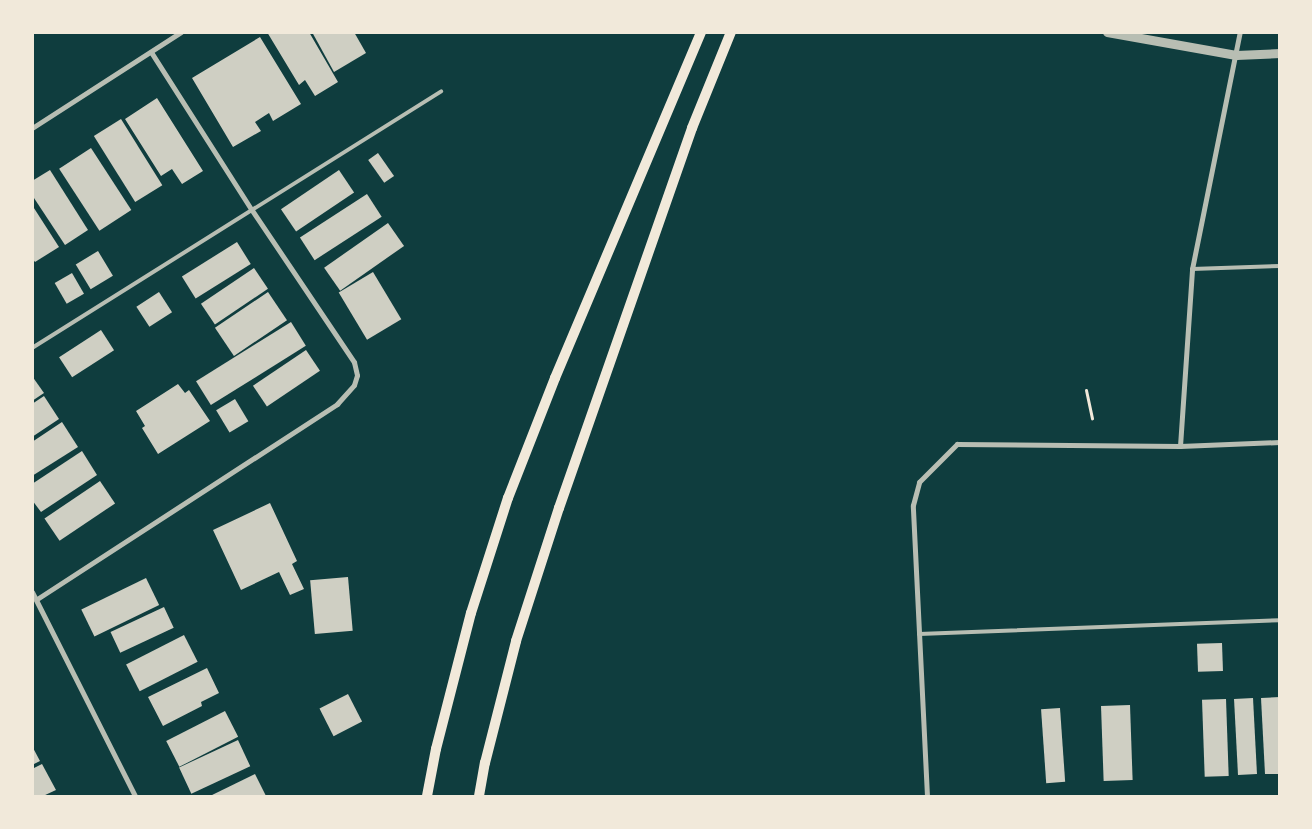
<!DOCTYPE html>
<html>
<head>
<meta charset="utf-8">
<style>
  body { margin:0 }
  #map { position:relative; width:1312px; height:829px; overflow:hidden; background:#0f3d3e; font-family:"Varela Round",sans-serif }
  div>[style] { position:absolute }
  .building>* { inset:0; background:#cfcfc3; transform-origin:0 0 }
  .path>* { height:3px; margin:-1.5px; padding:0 1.5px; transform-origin:1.5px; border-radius:1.5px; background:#f1e9da }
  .service>* { height:4px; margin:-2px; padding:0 2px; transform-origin:2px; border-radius:2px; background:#b8beb3 }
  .minor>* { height:5px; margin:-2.5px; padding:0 2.5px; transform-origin:2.5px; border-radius:2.5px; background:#b8beb3 }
  .tertiary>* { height:9px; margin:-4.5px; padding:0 4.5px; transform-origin:4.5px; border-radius:4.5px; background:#b8beb3 }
  .secondary>* { height:10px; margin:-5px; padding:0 5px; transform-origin:5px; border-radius:5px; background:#f1e9da }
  span { translate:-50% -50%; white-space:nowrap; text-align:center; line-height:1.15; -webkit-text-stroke:5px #f1e9da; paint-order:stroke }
  .frame { position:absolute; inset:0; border:34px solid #f1e9da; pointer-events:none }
</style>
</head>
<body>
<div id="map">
  <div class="building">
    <i style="clip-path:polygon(267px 32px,309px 32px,338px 82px,315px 96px,305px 80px,299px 85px)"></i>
    <i style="clip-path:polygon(312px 32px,354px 32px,366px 53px,334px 72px)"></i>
    <i style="clip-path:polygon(260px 37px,301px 104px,273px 121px,269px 113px,255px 122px,261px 131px,233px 147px,192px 78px)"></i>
    <i style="clip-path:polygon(157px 98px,203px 171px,182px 184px,172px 169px,161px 176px,125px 119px)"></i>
    <i style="left:121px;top:119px;width:78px;height:32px;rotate:58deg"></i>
    <i style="left:91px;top:148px;width:74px;height:38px;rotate:57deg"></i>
    <i style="left:378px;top:153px;width:28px;height:12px;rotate:55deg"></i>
    <i style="clip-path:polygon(50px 170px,88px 230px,65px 245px,32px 195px,32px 181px)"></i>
    <i style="left:339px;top:170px;width:27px;height:70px;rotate:56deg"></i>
    <i style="left:367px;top:194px;width:27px;height:80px;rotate:57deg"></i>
    <i style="clip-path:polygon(32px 205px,59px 247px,35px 262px,32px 258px)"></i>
    <i style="left:388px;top:223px;width:28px;height:78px;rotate:55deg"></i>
    <i style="left:237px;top:242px;width:26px;height:65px;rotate:58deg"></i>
    <i style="left:98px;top:251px;width:29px;height:26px;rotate:59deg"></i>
    <i style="left:254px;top:268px;width:25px;height:64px;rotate:56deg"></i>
    <i style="left:373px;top:272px;width:55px;height:40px;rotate:59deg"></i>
    <i style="left:72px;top:273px;width:24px;height:20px;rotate:60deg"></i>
    <i style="left:159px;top:292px;width:24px;height:27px;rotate:57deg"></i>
    <i style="left:268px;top:292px;width:34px;height:64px;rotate:56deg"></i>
    <i style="left:291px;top:322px;width:28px;height:112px;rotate:58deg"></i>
    <i style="left:101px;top:330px;width:24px;height:50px;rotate:57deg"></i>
    <i style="left:306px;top:350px;width:25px;height:64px;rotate:56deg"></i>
    <i style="clip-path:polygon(32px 376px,44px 393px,32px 401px)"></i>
    <i style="clip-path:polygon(178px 384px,185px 393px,189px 390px,210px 421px,158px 454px,142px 428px,145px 426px,136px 411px)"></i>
    <i style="clip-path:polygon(44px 396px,59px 419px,32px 437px,32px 404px)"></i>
    <i style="left:235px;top:399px;width:26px;height:22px;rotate:59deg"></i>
    <i style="clip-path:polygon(62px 422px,78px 447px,32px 476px,32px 442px)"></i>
    <i style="clip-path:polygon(82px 451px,97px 475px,41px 512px,32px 500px,32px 484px)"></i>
    <i style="left:100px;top:481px;width:27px;height:67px;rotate:56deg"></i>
    <i style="clip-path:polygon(270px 503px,297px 561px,292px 564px,304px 589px,290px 595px,279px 572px,241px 590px,213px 530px)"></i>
    <i style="left:348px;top:577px;width:54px;height:38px;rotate:85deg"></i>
    <i style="left:146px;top:578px;width:30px;height:72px;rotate:64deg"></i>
    <i style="left:164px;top:607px;width:23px;height:59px;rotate:65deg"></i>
    <i style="left:184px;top:635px;width:30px;height:65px;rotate:63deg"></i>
    <i style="left:1222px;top:643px;width:28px;height:25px;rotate:88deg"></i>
    <i style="clip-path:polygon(207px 668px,219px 693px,201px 702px,202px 706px,163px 726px,148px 697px)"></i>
    <i style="left:348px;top:694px;width:31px;height:32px;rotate:63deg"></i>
    <i style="clip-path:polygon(1280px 697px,1280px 774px,1265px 774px,1261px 698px)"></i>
    <i style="left:1253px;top:698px;width:76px;height:19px;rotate:87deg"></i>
    <i style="left:1226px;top:699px;width:77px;height:24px;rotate:88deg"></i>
    <i style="left:1130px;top:705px;width:75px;height:29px;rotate:88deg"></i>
    <i style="left:1060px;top:708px;width:74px;height:19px;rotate:86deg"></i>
    <i style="left:225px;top:711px;width:29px;height:66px;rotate:63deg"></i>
    <i style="left:238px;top:740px;width:29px;height:65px;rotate:65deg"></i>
    <i style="clip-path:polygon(32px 746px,40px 761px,32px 765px)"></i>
    <i style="clip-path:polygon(42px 764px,56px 790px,43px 796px,32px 796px,32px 769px)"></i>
    <i style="clip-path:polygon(255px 774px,266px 796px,210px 796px)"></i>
  </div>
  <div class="path">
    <i style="left:1086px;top:390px;width:29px;rotate:78deg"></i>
  </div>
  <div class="service">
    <i style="left:1192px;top:269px;width:88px;rotate:-2deg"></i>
    <i style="left:32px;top:348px;width:483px;rotate:-32.1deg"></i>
    <i style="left:919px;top:634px;width:361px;rotate:-2.2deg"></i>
  </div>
  <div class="minor">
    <i style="left:32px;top:128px;width:177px;rotate:-32.8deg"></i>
    <i style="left:1180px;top:446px;width:177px;rotate:-86.1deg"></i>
    <i style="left:1192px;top:269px;width:242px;rotate:-78.6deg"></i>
    <i style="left:32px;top:592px;width:229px;rotate:63.2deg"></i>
    <i style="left:37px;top:599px;width:358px;rotate:-33deg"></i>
    <i style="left:337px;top:404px;width:25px;rotate:-48deg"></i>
    <i style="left:354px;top:385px;width:10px;rotate:-73deg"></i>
    <i style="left:357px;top:375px;width:13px;rotate:-103deg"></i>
    <i style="left:354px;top:362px;width:184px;rotate:-123.9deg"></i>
    <i style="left:251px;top:209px;width:186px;rotate:-122.5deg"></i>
    <i style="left:927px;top:796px;width:291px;rotate:-92.8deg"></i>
    <i style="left:913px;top:505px;width:24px;rotate:-75deg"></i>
    <i style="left:919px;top:482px;width:54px;rotate:-45deg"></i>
    <i style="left:957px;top:444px;width:223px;rotate:0.5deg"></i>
    <i style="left:1180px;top:446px;width:100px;rotate:-2.3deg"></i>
  </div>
  <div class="tertiary">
    <i style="left:1107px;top:32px;width:131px;rotate:10.1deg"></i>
    <i style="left:1236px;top:55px;width:44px;rotate:-2.6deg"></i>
  </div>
  <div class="secondary">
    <i style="left:427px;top:796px;width:48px;rotate:-79.2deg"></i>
    <i style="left:436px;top:749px;width:140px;rotate:-75.6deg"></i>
    <i style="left:471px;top:613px;width:121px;rotate:-72.2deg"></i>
    <i style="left:508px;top:498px;width:129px;rotate:-68.6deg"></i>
    <i style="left:555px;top:378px;width:376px;rotate:-67.1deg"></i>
    <i style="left:479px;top:796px;width:34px;rotate:-80deg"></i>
    <i style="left:485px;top:763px;width:126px;rotate:-75.7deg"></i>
    <i style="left:516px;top:641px;width:140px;rotate:-72.1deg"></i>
    <i style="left:559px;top:508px;width:403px;rotate:-70.7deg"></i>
    <i style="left:692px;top:128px;width:104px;rotate:-67.9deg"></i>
  </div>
  <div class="frame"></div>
</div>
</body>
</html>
